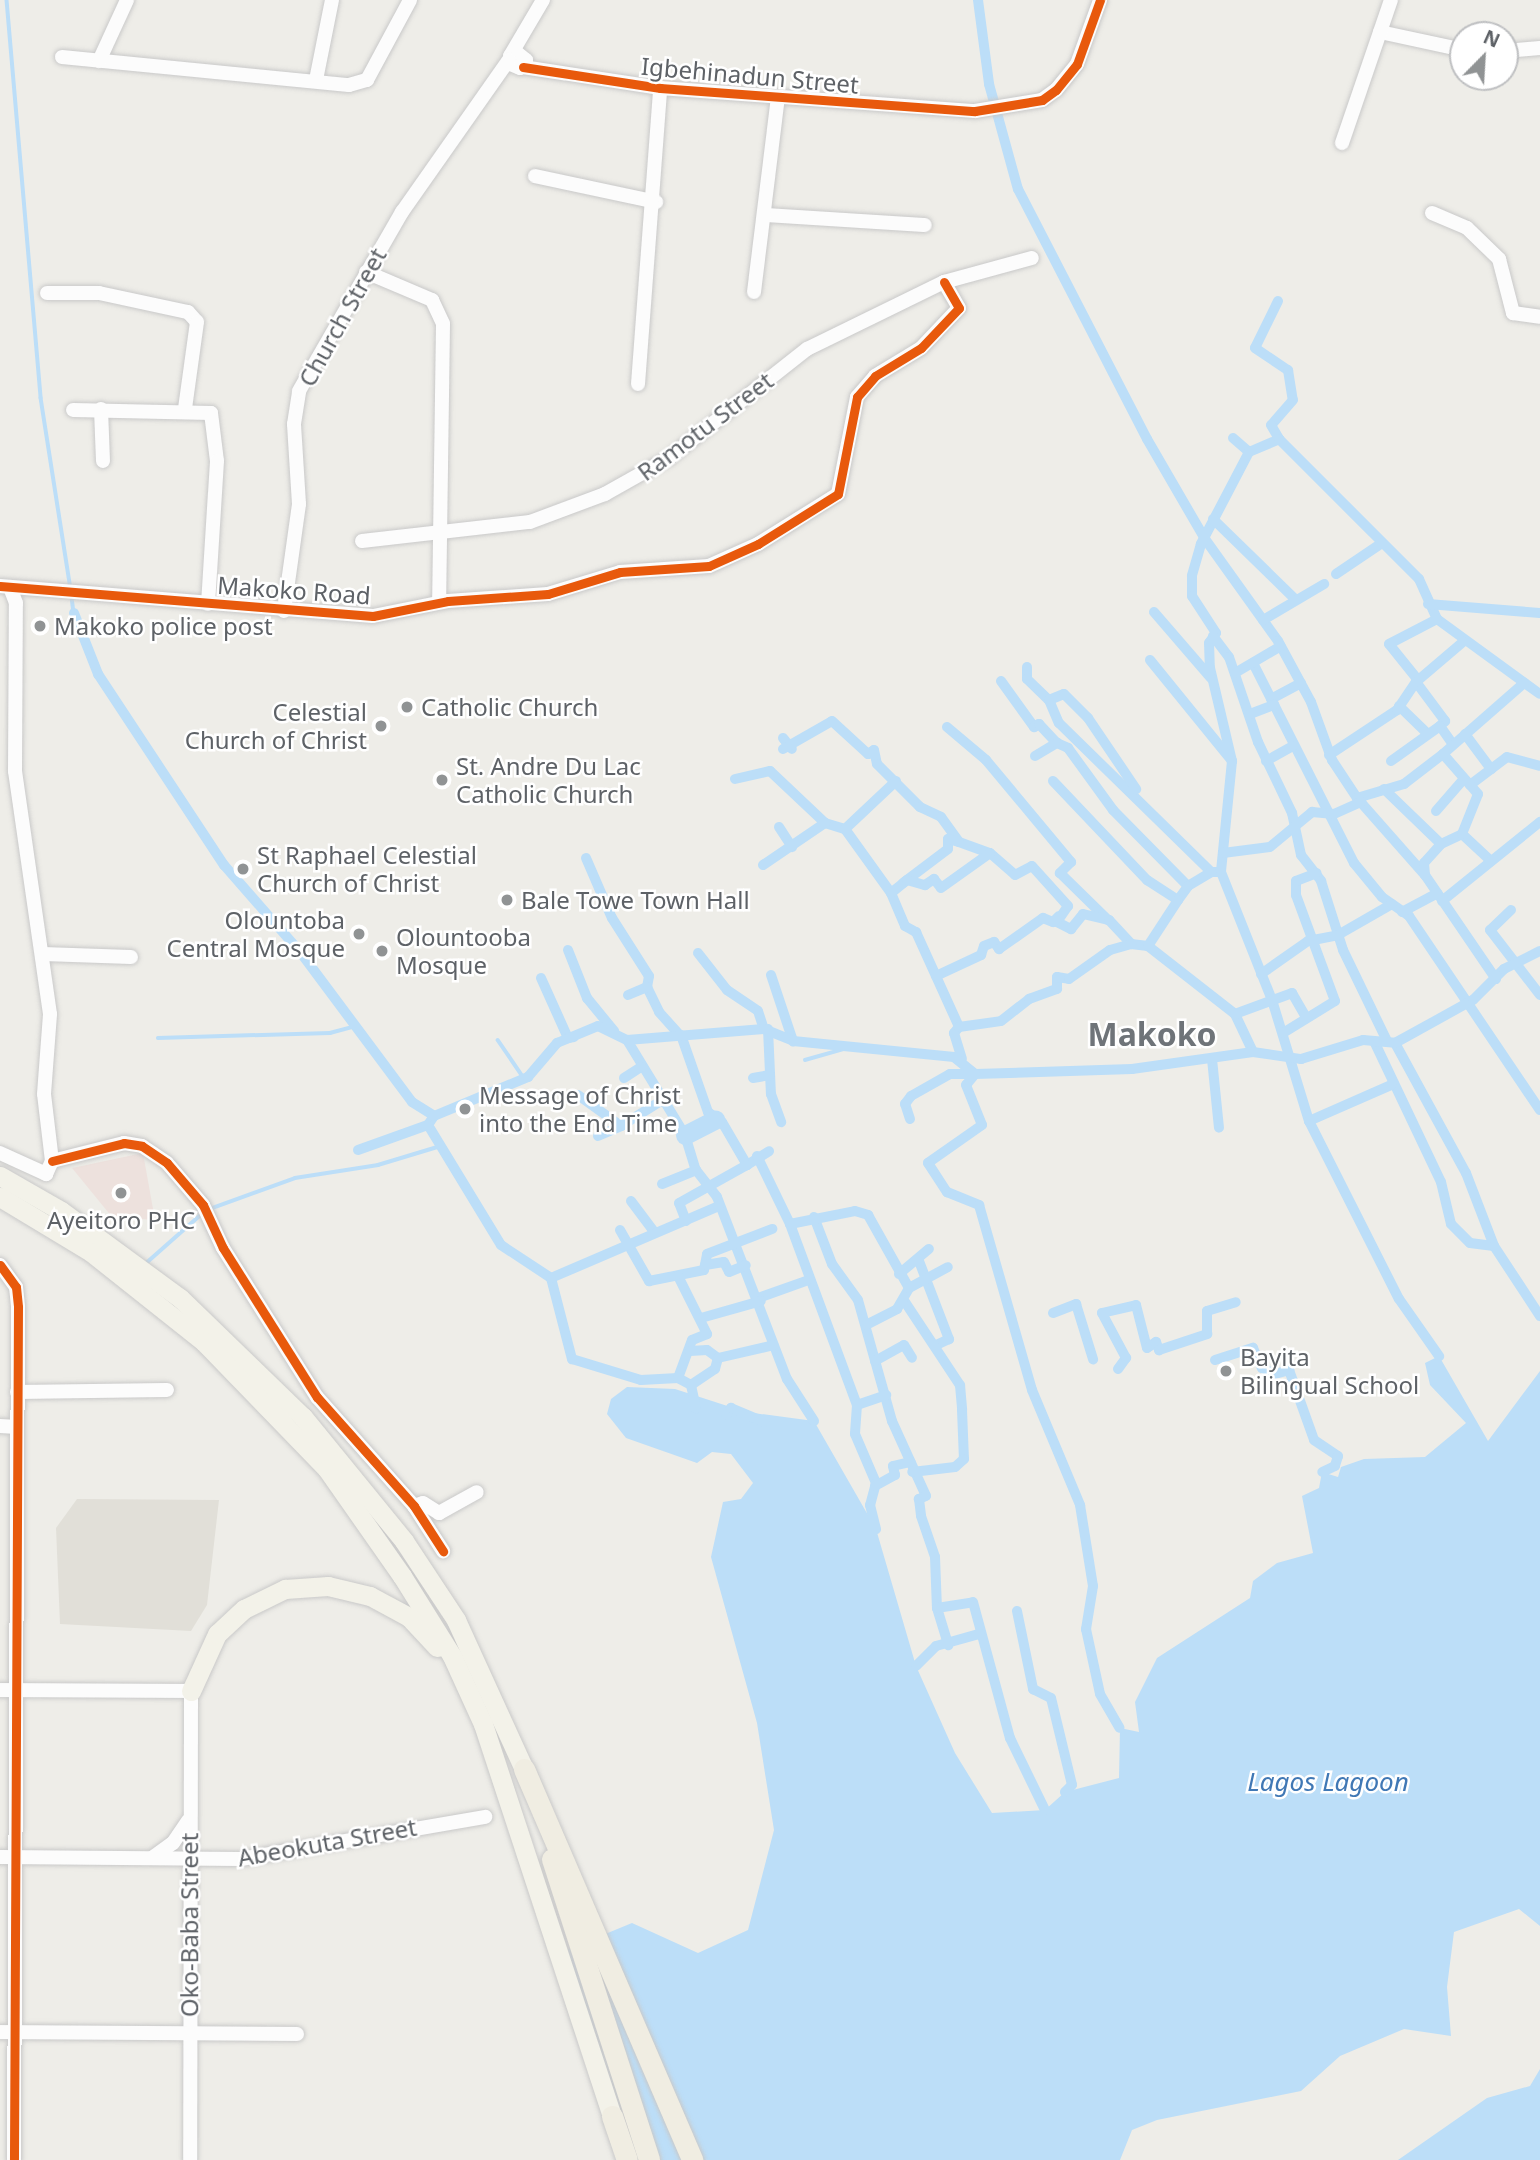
<!DOCTYPE html>
<html>
<head>
<meta charset="utf-8">
<style>
  body { margin:0 }
  #map { position:relative; width:1540px; height:2160px; overflow:hidden; background:#eeede8; font-family:"Noto Sans",sans-serif }
  div>[style] { position:absolute }
  .education>* { inset:0; background:#e1dfd8 }
  .medical>* { inset:0; background:#ede1dd }
  .water>* { inset:0; background:#bcdef8 }
  .stream>* { height:3.5px; margin:-1.75px; padding:0 1.75px; transform-origin:1.75px; border-radius:1.75px; background:#bcdef8 }
  .canal>* { height:10px; margin:-5px; padding:0 5px; transform-origin:5px; border-radius:5px; background:#bcdef8 }
  .river>* { height:19px; margin:-9.5px; padding:0 9.5px; transform-origin:9.5px; border-radius:9.5px; background:#bcdef8 }
  .roads { filter:drop-shadow(0 0 2px #c9c9c9) drop-shadow(0 0 2px #c9c9c9) }
  .minor>* { height:14px; margin:-7px; padding:0 7px; transform-origin:7px; border-radius:7px; background:#fcfcfc }
  .major>* { height:19px; margin:-9.5px; padding:0 9.5px; transform-origin:9.5px; border-radius:9.5px; background:#f3f2e9 }
  .highway>* { height:21px; margin:-10.5px; padding:0 10.5px; transform-origin:10.5px; border-radius:10.5px; background:#f0ede2 }
  .cycleway>* { height:9px; margin:-4.5px; padding:0 4.5px; transform-origin:4.5px; border-radius:4.5px; background:#e8590c }
  .dots>* { width:19px; height:19px; translate:-50% -50%; box-sizing:border-box; border:4px solid #fff; border-radius:50% }
  span { translate:-50% -50%; white-space:nowrap; text-align:center; line-height:1.15; -webkit-text-stroke:5px #fff; paint-order:stroke }
  .street-label { font-size:24px; color:#5e6267 }
  .poi-label { font-size:24px; color:#5e6267 }
  .left { translate:0 -50%; text-align:left }
  .right { translate:-100% -50%; text-align:right }
  .water-label { font-size:26px; color:#4078b5; font-style:italic }
  .district-label { font-size:32px; color:#6f7479; font-weight:700 }
  .north { position:absolute; left:1449px; top:21px; width:70px; height:70px; box-sizing:border-box; background:#fff; border:2px solid #bfc0c2; border-radius:50%; rotate:24deg; font-size:19px; font-weight:700; line-height:28px; text-align:center; color:#5e6267 }
  .north::after { content:''; display:block; margin:auto; width:24px; height:32px; background:#909394; clip-path:polygon(50% 0,100% 100%,50% 72%,0 100%) }
</style>
</head>
<body>
<div id="map">
  <div class="education">
    <i style="clip-path:polygon(77px 1499px,219px 1500px,207px 1605px,191px 1631px,60px 1624px,56px 1528px)"></i>
  </div>
  <div class="medical">
    <i style="clip-path:polygon(143px 1153px,155px 1220px,112px 1217px,72px 1168px)"></i>
  </div>
  <div class="water">
    <i style="clip-path:polygon(1439px 1356px,1488px 1441px,1540px 1371px,1540px 1926px,1519px 1909px,1454px 1932px,1447px 1987px,1451px 2036px,1404px 2029px,1340px 2056px,1301px 2091px,1157px 2120px,1132px 2130px,1120px 2160px,616px 2160px,559px 1953px,632px 1923px,698px 1953px,748px 1930px,774px 1830px,757px 1723px,711px 1557px,723px 1502px,741px 1499px,753px 1483px,731px 1454px,712px 1452px,697px 1463px,626px 1438px,607px 1414px,611px 1399px,627px 1387px,675px 1389px,746px 1412px,814px 1421px,876px 1529px,916px 1666px,955px 1753px,992px 1813px,1045px 1810px,1065px 1792px,1119px 1778px,1120px 1728px,1139px 1732px,1135px 1702px,1157px 1658px,1250px 1598px,1253px 1581px,1277px 1563px,1313px 1553px,1302px 1496px,1319px 1488px,1322px 1472px,1338px 1477px,1341px 1467px,1364px 1459px,1425px 1457px,1466px 1423px,1430px 1385px,1425px 1363px)"></i>
    <i style="clip-path:polygon(1540px 2069px,1540px 2160px,1398px 2160px,1487px 2098px,1530px 2086px)"></i>
  </div>
  <div class="stream">
    <i style="left:7px;top:0;width:399px;rotate:85.1deg"></i>
    <i style="left:41px;top:398px;width:193px;rotate:81.1deg"></i>
    <i style="left:72px;top:597px;width:16px;rotate:83deg"></i>
    <i style="left:158px;top:1038px;width:172px;rotate:-1.7deg"></i>
    <i style="left:330px;top:1033px;width:28px;rotate:-15deg"></i>
    <i style="left:498px;top:1040px;width:46px;rotate:55.6deg"></i>
    <i style="left:805px;top:1060px;width:44px;rotate:-15.9deg"></i>
    <i style="left:210px;top:1209px;width:90px;rotate:-20deg"></i>
    <i style="left:295px;top:1178px;width:84px;rotate:-8.9deg"></i>
    <i style="left:378px;top:1165px;width:66px;rotate:-16.8deg"></i>
    <i style="left:144px;top:1265px;width:79px;rotate:-41.4deg"></i>
  </div>
  <div class="canal">
    <i style="left:978px;top:0;width:85px;rotate:82.5deg"></i>
    <i style="left:989px;top:84px;width:109px;rotate:74.6deg"></i>
    <i style="left:1018px;top:189px;width:281px;rotate:62.7deg"></i>
    <i style="left:1147px;top:439px;width:116px;rotate:59.9deg"></i>
    <i style="left:1205px;top:539px;width:125px;rotate:54.4deg"></i>
    <i style="left:1278px;top:641px;width:69px;rotate:61.6deg"></i>
    <i style="left:1311px;top:702px;width:62px;rotate:70.1deg"></i>
    <i style="left:1332px;top:760px;width:45px;rotate:56.7deg"></i>
    <i style="left:1357px;top:798px;width:49px;rotate:-16.6deg"></i>
    <i style="left:1404px;top:784px;width:49px;rotate:-37.6deg"></i>
    <i style="left:1278px;top:301px;width:52px;rotate:116.1deg"></i>
    <i style="left:1255px;top:348px;width:40px;rotate:34deg"></i>
    <i style="left:1288px;top:370px;width:30px;rotate:81deg"></i>
    <i style="left:1293px;top:400px;width:33px;rotate:131deg"></i>
    <i style="left:1271px;top:425px;width:16px;rotate:60deg"></i>
    <i style="left:1233px;top:438px;width:21px;rotate:41deg"></i>
    <i style="left:1249px;top:452px;width:33px;rotate:-23deg"></i>
    <i style="left:1279px;top:439px;width:198px;rotate:45deg"></i>
    <i style="left:1419px;top:579px;width:44px;rotate:65.8deg"></i>
    <i style="left:1437px;top:619px;width:127px;rotate:36.1deg"></i>
    <i style="left:1249px;top:452px;width:104px;rotate:117.6deg"></i>
    <i style="left:1201px;top:544px;width:33px;rotate:106deg"></i>
    <i style="left:1192px;top:576px;width:20px;rotate:90deg"></i>
    <i style="left:1192px;top:596px;width:44px;rotate:57deg"></i>
    <i style="left:1216px;top:633px;width:12px;rotate:125deg"></i>
    <i style="left:1209px;top:643px;width:25px;rotate:88deg"></i>
    <i style="left:1210px;top:668px;width:96px;rotate:76.7deg"></i>
    <i style="left:1232px;top:761px;width:112px;rotate:95.7deg"></i>
    <i style="left:1221px;top:872px;width:138px;rotate:68.3deg"></i>
    <i style="left:1272px;top:1000px;width:127px;rotate:73deg"></i>
    <i style="left:1309px;top:1121px;width:199px;rotate:63.2deg"></i>
    <i style="left:1399px;top:1299px;width:70px;rotate:54.9deg"></i>
    <i style="left:1213px;top:519px;width:115px;rotate:44.3deg"></i>
    <i style="left:1336px;top:574px;width:55px;rotate:-34deg"></i>
    <i style="left:1428px;top:604px;width:112px;rotate:4.6deg"></i>
    <i style="left:1154px;top:612px;width:87px;rotate:49.2deg"></i>
    <i style="left:74px;top:613px;width:66px;rotate:68.5deg"></i>
    <i style="left:98px;top:674px;width:229px;rotate:56.6deg"></i>
    <i style="left:224px;top:865px;width:117px;rotate:48.8deg"></i>
    <i style="left:301px;top:953px;width:186px;rotate:53.3deg"></i>
    <i style="left:412px;top:1102px;width:26px;rotate:32deg"></i>
    <i style="left:434px;top:1116px;width:11px;rotate:124deg"></i>
    <i style="left:428px;top:1125px;width:140px;rotate:58.7deg"></i>
    <i style="left:501px;top:1245px;width:60px;rotate:33.4deg"></i>
    <i style="left:551px;top:1278px;width:84px;rotate:75.5deg"></i>
    <i style="left:572px;top:1359px;width:72px;rotate:16.9deg"></i>
    <i style="left:641px;top:1380px;width:37px;rotate:-3deg"></i>
    <i style="left:678px;top:1378px;width:15px;rotate:28deg"></i>
    <i style="left:691px;top:1385px;width:24px;rotate:78deg"></i>
    <i style="left:1263px;top:620px;width:71px;rotate:-30.5deg"></i>
    <i style="left:1213px;top:636px;width:26px;rotate:53deg"></i>
    <i style="left:1229px;top:657px;width:90px;rotate:71.2deg"></i>
    <i style="left:1258px;top:742px;width:79px;rotate:64.4deg"></i>
    <i style="left:1292px;top:813px;width:43px;rotate:77.9deg"></i>
    <i style="left:1301px;top:855px;width:33px;rotate:52deg"></i>
    <i style="left:1321px;top:881px;width:72px;rotate:72.3deg"></i>
    <i style="left:1343px;top:950px;width:101px;rotate:64.2deg"></i>
    <i style="left:1150px;top:660px;width:130px;rotate:50.9deg"></i>
    <i style="left:1253px;top:663px;width:224px;rotate:63.2deg"></i>
    <i style="left:1354px;top:863px;width:44px;rotate:50.5deg"></i>
    <i style="left:1382px;top:897px;width:33px;rotate:35deg"></i>
    <i style="left:1409px;top:916px;width:234px;rotate:56deg"></i>
    <i style="left:1027px;top:667px;width:12px;rotate:90deg"></i>
    <i style="left:1027px;top:679px;width:30px;rotate:44deg"></i>
    <i style="left:1049px;top:700px;width:25px;rotate:67deg"></i>
    <i style="left:1059px;top:723px;width:213px;rotate:44.4deg"></i>
    <i style="left:1211px;top:872px;width:10px"></i>
    <i style="left:1235px;top:673px;width:53px;rotate:-30.4deg"></i>
    <i style="left:1418px;top:680px;width:46px;rotate:-128.9deg"></i>
    <i style="left:1389px;top:644px;width:54px;rotate:-27.5deg"></i>
    <i style="left:1001px;top:681px;width:57px;rotate:54.3deg"></i>
    <i style="left:1034px;top:727px;width:6px;rotate:-31deg"></i>
    <i style="left:1039px;top:724px;width:26px;rotate:47deg"></i>
    <i style="left:1416px;top:682px;width:49px;rotate:53.4deg"></i>
    <i style="left:1445px;top:721px;width:7px;rotate:135deg"></i>
    <i style="left:1440px;top:726px;width:21px;rotate:55deg"></i>
    <i style="left:1271px;top:699px;width:34px;rotate:-28deg"></i>
    <i style="left:1049px;top:700px;width:16px;rotate:-22deg"></i>
    <i style="left:1064px;top:694px;width:34px;rotate:45deg"></i>
    <i style="left:1088px;top:718px;width:86px;rotate:55.9deg"></i>
    <i style="left:1399px;top:706px;width:40px;rotate:44deg"></i>
    <i style="left:1250px;top:714px;width:26px;rotate:-21deg"></i>
    <i style="left:947px;top:727px;width:51px;rotate:40.2deg"></i>
    <i style="left:986px;top:760px;width:133px;rotate:50.2deg"></i>
    <i style="left:1071px;top:862px;width:16px;rotate:135deg"></i>
    <i style="left:1060px;top:873px;width:67px;rotate:44.4deg"></i>
    <i style="left:1465px;top:734px;width:44px;rotate:53.4deg"></i>
    <i style="left:783px;top:738px;width:14px;rotate:51deg"></i>
    <i style="left:783px;top:749px;width:56px;rotate:-29.7deg"></i>
    <i style="left:832px;top:721px;width:49px;rotate:42.5deg"></i>
    <i style="left:868px;top:754px;width:7px;rotate:-34deg"></i>
    <i style="left:874px;top:750px;width:14px;rotate:78deg"></i>
    <i style="left:877px;top:764px;width:61px;rotate:45deg"></i>
    <i style="left:920px;top:807px;width:23px;rotate:25deg"></i>
    <i style="left:941px;top:817px;width:31px;rotate:54deg"></i>
    <i style="left:959px;top:842px;width:33px;rotate:20deg"></i>
    <i style="left:990px;top:853px;width:33px;rotate:41deg"></i>
    <i style="left:1015px;top:875px;width:19px;rotate:-28deg"></i>
    <i style="left:1032px;top:866px;width:54px;rotate:48deg"></i>
    <i style="left:1068px;top:906px;width:19px;rotate:125deg"></i>
    <i style="left:1057px;top:922px;width:16px;rotate:27deg"></i>
    <i style="left:1071px;top:929px;width:19px;rotate:-51deg"></i>
    <i style="left:1083px;top:914px;width:27px;rotate:13deg"></i>
    <i style="left:1109px;top:920px;width:33px;rotate:47deg"></i>
    <i style="left:1131px;top:944px;width:17px;rotate:7deg"></i>
    <i style="left:1148px;top:946px;width:110px;rotate:38deg"></i>
    <i style="left:1235px;top:1014px;width:42px;rotate:64.7deg"></i>
    <i style="left:1329px;top:755px;width:82px;rotate:-33.5deg"></i>
    <i style="left:1397px;top:710px;width:34px;rotate:-56deg"></i>
    <i style="left:1416px;top:682px;width:62px;rotate:-40.4deg"></i>
    <i style="left:1035px;top:756px;width:26px;rotate:-31deg"></i>
    <i style="left:1057px;top:743px;width:12px;rotate:24deg"></i>
    <i style="left:1068px;top:748px;width:77px;rotate:54deg"></i>
    <i style="left:1113px;top:810px;width:107px;rotate:45.4deg"></i>
    <i style="left:1188px;top:886px;width:27px;rotate:-31deg"></i>
    <i style="left:1266px;top:761px;width:31px;rotate:-29deg"></i>
    <i style="left:1391px;top:761px;width:60px;rotate:-35.5deg"></i>
    <i style="left:735px;top:779px;width:36px;rotate:-13deg"></i>
    <i style="left:770px;top:771px;width:76px;rotate:43.4deg"></i>
    <i style="left:825px;top:823px;width:21px;rotate:17deg"></i>
    <i style="left:896px;top:781px;width:70px;rotate:136.7deg"></i>
    <i style="left:845px;top:829px;width:79px;rotate:54.3deg"></i>
    <i style="left:891px;top:893px;width:36px;rotate:67deg"></i>
    <i style="left:905px;top:926px;width:13px;rotate:29deg"></i>
    <i style="left:916px;top:932px;width:104px;rotate:65.6deg"></i>
    <i style="left:959px;top:1027px;width:8px;rotate:130deg"></i>
    <i style="left:954px;top:1033px;width:27px;rotate:73deg"></i>
    <i style="left:1053px;top:781px;width:137px;rotate:46.5deg"></i>
    <i style="left:1147px;top:880px;width:37px;rotate:33deg"></i>
    <i style="left:1178px;top:900px;width:17px;rotate:-54deg"></i>
    <i style="left:1470px;top:785px;width:46px;rotate:-37.1deg"></i>
    <i style="left:1507px;top:757px;width:34px;rotate:15deg"></i>
    <i style="left:1384px;top:789px;width:79px;rotate:44deg"></i>
    <i style="left:1441px;top:844px;width:23px;rotate:-25deg"></i>
    <i style="left:1462px;top:834px;width:38px;rotate:43deg"></i>
    <i style="left:1357px;top:798px;width:103px;rotate:48.6deg"></i>
    <i style="left:1425px;top:875px;width:126px;rotate:55.7deg"></i>
    <i style="left:1436px;top:811px;width:40px;rotate:-49deg"></i>
    <i style="left:779px;top:827px;width:24px;rotate:57deg"></i>
    <i style="left:1462px;top:834px;width:43px;rotate:-68.2deg"></i>
    <i style="left:1478px;top:794px;width:53px;rotate:-131.2deg"></i>
    <i style="left:1443px;top:754px;width:108px;rotate:-41.2deg"></i>
    <i style="left:1223px;top:853px;width:47px;rotate:-7.3deg"></i>
    <i style="left:1270px;top:847px;width:55px;rotate:-39.8deg"></i>
    <i style="left:1312px;top:812px;width:22px;rotate:5deg"></i>
    <i style="left:1334px;top:814px;width:30px;rotate:-24deg"></i>
    <i style="left:586px;top:858px;width:65px;rotate:66.6deg"></i>
    <i style="left:612px;top:918px;width:69px;rotate:57.5deg"></i>
    <i style="left:649px;top:976px;width:11px;rotate:100deg"></i>
    <i style="left:647px;top:987px;width:28px;rotate:64deg"></i>
    <i style="left:659px;top:1012px;width:31px;rotate:48deg"></i>
    <i style="left:763px;top:865px;width:75px;rotate:-34.1deg"></i>
    <i style="left:1425px;top:875px;width:12px;rotate:-95deg"></i>
    <i style="left:1424px;top:863px;width:25px;rotate:-48deg"></i>
    <i style="left:903px;top:883px;width:56px;rotate:-37.1deg"></i>
    <i style="left:948px;top:849px;width:10px;rotate:-90deg"></i>
    <i style="left:948px;top:839px;width:11px;rotate:15deg"></i>
    <i style="left:891px;top:893px;width:21px;rotate:-39deg"></i>
    <i style="left:907px;top:880px;width:19px;rotate:16deg"></i>
    <i style="left:925px;top:885px;width:11px;rotate:-34deg"></i>
    <i style="left:934px;top:879px;width:11px;rotate:52deg"></i>
    <i style="left:941px;top:888px;width:60px;rotate:-35.5deg"></i>
    <i style="left:1442px;top:901px;width:126px;rotate:-38.9deg"></i>
    <i style="left:1511px;top:910px;width:29px;rotate:136deg"></i>
    <i style="left:1490px;top:930px;width:82px;rotate:52.4deg"></i>
    <i style="left:1402px;top:912px;width:40px;rotate:-28deg"></i>
    <i style="left:1148px;top:946px;width:55px;rotate:-56.9deg"></i>
    <i style="left:568px;top:950px;width:52px;rotate:68.4deg"></i>
    <i style="left:587px;top:998px;width:43px;rotate:50.7deg"></i>
    <i style="left:698px;top:953px;width:47px;rotate:51.9deg"></i>
    <i style="left:727px;top:990px;width:37px;rotate:34deg"></i>
    <i style="left:758px;top:1011px;width:19px;rotate:72deg"></i>
    <i style="left:1261px;top:974px;width:57px;rotate:-35.1deg"></i>
    <i style="left:1308px;top:941px;width:31px;rotate:-11deg"></i>
    <i style="left:1338px;top:935px;width:62px;rotate:-29.9deg"></i>
    <i style="left:771px;top:975px;width:70px;rotate:71.6deg"></i>
    <i style="left:936px;top:976px;width:50px;rotate:-25deg"></i>
    <i style="left:981px;top:955px;width:9px;rotate:-72deg"></i>
    <i style="left:984px;top:946px;width:11px;rotate:-22deg"></i>
    <i style="left:994px;top:942px;width:9px;rotate:54deg"></i>
    <i style="left:999px;top:949px;width:54px;rotate:-35.2deg"></i>
    <i style="left:1043px;top:918px;width:11px;rotate:22deg"></i>
    <i style="left:1053px;top:922px;width:8px;rotate:-45deg"></i>
    <i style="left:541px;top:978px;width:66px;rotate:65.8deg"></i>
    <i style="left:568px;top:1038px;width:6px;rotate:-9deg"></i>
    <i style="left:628px;top:995px;width:21px;rotate:-23deg"></i>
    <i style="left:1235px;top:1014px;width:61px;rotate:-20.2deg"></i>
    <i style="left:1292px;top:993px;width:28px;rotate:60deg"></i>
    <i style="left:959px;top:1027px;width:42px;rotate:-8.1deg"></i>
    <i style="left:1001px;top:1021px;width:36px;rotate:-38deg"></i>
    <i style="left:1029px;top:999px;width:30px;rotate:-20deg"></i>
    <i style="left:1057px;top:989px;width:12px;rotate:-90deg"></i>
    <i style="left:1057px;top:977px;width:12px;rotate:9deg"></i>
    <i style="left:1069px;top:979px;width:50px;rotate:-35.3deg"></i>
    <i style="left:1110px;top:950px;width:22px;rotate:-16deg"></i>
    <i style="left:768px;top:1029px;width:65px;rotate:87.4deg"></i>
    <i style="left:771px;top:1094px;width:30px;rotate:70deg"></i>
    <i style="left:1283px;top:1033px;width:61px;rotate:-31.6deg"></i>
    <i style="left:1335px;top:1001px;width:113px;rotate:-110.2deg"></i>
    <i style="left:1296px;top:895px;width:14px;rotate:-90deg"></i>
    <i style="left:1296px;top:881px;width:22px;rotate:-21deg"></i>
    <i style="left:681px;top:1035px;width:82px;rotate:70.7deg"></i>
    <i style="left:708px;top:1112px;width:17px;rotate:36deg"></i>
    <i style="left:722px;top:1122px;width:50px;rotate:59.8deg"></i>
    <i style="left:747px;top:1165px;width:26px;rotate:-32deg"></i>
    <i style="left:627px;top:1040px;width:111px;rotate:58.6deg"></i>
    <i style="left:685px;top:1135px;width:37px;rotate:73deg"></i>
    <i style="left:696px;top:1170px;width:34px;rotate:52deg"></i>
    <i style="left:717px;top:1197px;width:195px;rotate:69deg"></i>
    <i style="left:787px;top:1379px;width:50px;rotate:57.3deg"></i>
    <i style="left:1374px;top:1041px;width:156px;rotate:64.6deg"></i>
    <i style="left:1441px;top:1182px;width:43px;rotate:76.6deg"></i>
    <i style="left:1451px;top:1224px;width:27px;rotate:45deg"></i>
    <i style="left:1470px;top:1243px;width:24px;rotate:7deg"></i>
    <i style="left:1395px;top:1043px;width:148px;rotate:61.4deg"></i>
    <i style="left:1466px;top:1173px;width:78px;rotate:69deg"></i>
    <i style="left:1494px;top:1246px;width:84px;rotate:56.7deg"></i>
    <i style="left:1212px;top:1059px;width:69px;rotate:84.2deg"></i>
    <i style="left:975px;top:1074px;width:14px;rotate:129deg"></i>
    <i style="left:966px;top:1085px;width:43px;rotate:68.2deg"></i>
    <i style="left:982px;top:1125px;width:66px;rotate:144.9deg"></i>
    <i style="left:928px;top:1163px;width:35px;rotate:57deg"></i>
    <i style="left:947px;top:1192px;width:35px;rotate:22deg"></i>
    <i style="left:979px;top:1205px;width:192px;rotate:74deg"></i>
    <i style="left:1032px;top:1390px;width:125px;rotate:67.3deg"></i>
    <i style="left:1080px;top:1505px;width:82px;rotate:80.9deg"></i>
    <i style="left:1093px;top:1586px;width:44px;rotate:99.2deg"></i>
    <i style="left:1086px;top:1629px;width:66px;rotate:77.8deg"></i>
    <i style="left:1100px;top:1694px;width:39px;rotate:60deg"></i>
    <i style="left:624px;top:1078px;width:20px;rotate:-33deg"></i>
    <i style="left:753px;top:1078px;width:17px;rotate:-10deg"></i>
    <i style="left:578px;top:1095px;width:53px;rotate:35.8deg"></i>
    <i style="left:621px;top:1126px;width:47px;rotate:-32deg"></i>
    <i style="left:434px;top:1116px;width:102px;rotate:-22.5deg"></i>
    <i style="left:528px;top:1077px;width:45px;rotate:-49.5deg"></i>
    <i style="left:557px;top:1043px;width:44px;rotate:-22.5deg"></i>
    <i style="left:598px;top:1026px;width:32px;rotate:26deg"></i>
    <i style="left:627px;top:1040px;width:137px;rotate:-4.6deg"></i>
    <i style="left:764px;top:1029px;width:31px;rotate:22deg"></i>
    <i style="left:793px;top:1041px;width:162px;rotate:5.7deg"></i>
    <i style="left:954px;top:1057px;width:27px;rotate:39deg"></i>
    <i style="left:975px;top:1074px;width:157px;rotate:-1.8deg"></i>
    <i style="left:1132px;top:1069px;width:122px;rotate:-8deg"></i>
    <i style="left:1253px;top:1052px;width:49px;rotate:8.3deg"></i>
    <i style="left:1301px;top:1059px;width:65px;rotate:-17deg"></i>
    <i style="left:1363px;top:1040px;width:32px;rotate:5deg"></i>
    <i style="left:1395px;top:1043px;width:89px;rotate:-28.9deg"></i>
    <i style="left:1473px;top:1000px;width:44px;rotate:-45deg"></i>
    <i style="left:1504px;top:969px;width:40px;rotate:-26.6deg"></i>
    <i style="left:910px;top:1119px;width:16px;rotate:-108deg"></i>
    <i style="left:905px;top:1104px;width:10px;rotate:-53deg"></i>
    <i style="left:911px;top:1096px;width:45px;rotate:-29.4deg"></i>
    <i style="left:950px;top:1074px;width:25px"></i>
    <i style="left:1309px;top:1121px;width:90px;rotate:-23.7deg"></i>
    <i style="left:598px;top:1136px;width:25px;rotate:-23deg"></i>
    <i style="left:358px;top:1150px;width:74px;rotate:-19.7deg"></i>
    <i style="left:757px;top:1156px;width:76px;rotate:64.1deg"></i>
    <i style="left:790px;top:1224px;width:193px;rotate:69.7deg"></i>
    <i style="left:857px;top:1405px;width:29px;rotate:94deg"></i>
    <i style="left:855px;top:1434px;width:53px;rotate:66.8deg"></i>
    <i style="left:876px;top:1483px;width:23px;rotate:105deg"></i>
    <i style="left:870px;top:1505px;width:25px;rotate:76deg"></i>
    <i style="left:662px;top:1184px;width:37px;rotate:-22deg"></i>
    <i style="left:631px;top:1201px;width:39px;rotate:53deg"></i>
    <i style="left:814px;top:1217px;width:50px;rotate:69deg"></i>
    <i style="left:832px;top:1264px;width:44px;rotate:54.2deg"></i>
    <i style="left:858px;top:1300px;width:126px;rotate:74.3deg"></i>
    <i style="left:892px;top:1421px;width:82px;rotate:65.6deg"></i>
    <i style="left:926px;top:1496px;width:8px;rotate:157deg"></i>
    <i style="left:919px;top:1499px;width:17px;rotate:83deg"></i>
    <i style="left:921px;top:1516px;width:43px;rotate:71.1deg"></i>
    <i style="left:935px;top:1557px;width:51px;rotate:87.8deg"></i>
    <i style="left:937px;top:1608px;width:39px;rotate:73deg"></i>
    <i style="left:686px;top:1221px;width:19px;rotate:-111deg"></i>
    <i style="left:679px;top:1203px;width:78px;rotate:-29.2deg"></i>
    <i style="left:790px;top:1224px;width:66px;rotate:-11.3deg"></i>
    <i style="left:855px;top:1211px;width:14px;rotate:17deg"></i>
    <i style="left:868px;top:1215px;width:84px;rotate:60.7deg"></i>
    <i style="left:620px;top:1230px;width:59px;rotate:60.4deg"></i>
    <i style="left:649px;top:1281px;width:56px;rotate:-11.3deg"></i>
    <i style="left:704px;top:1270px;width:16px;rotate:-79deg"></i>
    <i style="left:707px;top:1254px;width:70px;rotate:-21deg"></i>
    <i style="left:919px;top:1261px;width:84px;rotate:69deg"></i>
    <i style="left:949px;top:1339px;width:14px;rotate:155deg"></i>
    <i style="left:705px;top:1265px;width:19px;rotate:-9deg"></i>
    <i style="left:724px;top:1262px;width:11px;rotate:63deg"></i>
    <i style="left:729px;top:1272px;width:18px;rotate:-22deg"></i>
    <i style="left:899px;top:1274px;width:39px;rotate:-40deg"></i>
    <i style="left:678px;top:1276px;width:65px;rotate:63.4deg"></i>
    <i style="left:707px;top:1334px;width:16px;rotate:158deg"></i>
    <i style="left:692px;top:1340px;width:40px;rotate:110.2deg"></i>
    <i style="left:551px;top:1278px;width:183px;rotate:-23.2deg"></i>
    <i style="left:761px;top:1297px;width:48px;rotate:-19.6deg"></i>
    <i style="left:905px;top:1302px;width:100px;rotate:56.5deg"></i>
    <i style="left:960px;top:1385px;width:25px;rotate:85deg"></i>
    <i style="left:962px;top:1410px;width:49px;rotate:87.7deg"></i>
    <i style="left:964px;top:1459px;width:12px;rotate:138deg"></i>
    <i style="left:955px;top:1467px;width:43px;rotate:173.4deg"></i>
    <i style="left:1053px;top:1313px;width:25px;rotate:-21deg"></i>
    <i style="left:1076px;top:1304px;width:58px;rotate:72.8deg"></i>
    <i style="left:701px;top:1318px;width:62px;rotate:-15.8deg"></i>
    <i style="left:866px;top:1325px;width:35px;rotate:-27deg"></i>
    <i style="left:897px;top:1309px;width:24px;rotate:-60deg"></i>
    <i style="left:909px;top:1288px;width:44px;rotate:-28.3deg"></i>
    <i style="left:690px;top:1351px;width:17px;rotate:-3deg"></i>
    <i style="left:707px;top:1350px;width:14px;rotate:36deg"></i>
    <i style="left:1215px;top:1360px;width:40px;rotate:-18deg"></i>
    <i style="left:1253px;top:1348px;width:22px;rotate:66deg"></i>
    <i style="left:1262px;top:1368px;width:14px;rotate:25deg"></i>
    <i style="left:1275px;top:1374px;width:15px;rotate:-16deg"></i>
    <i style="left:1289px;top:1370px;width:74px;rotate:70.3deg"></i>
    <i style="left:1314px;top:1440px;width:29px;rotate:34deg"></i>
    <i style="left:1338px;top:1456px;width:10px;rotate:107deg"></i>
    <i style="left:1335px;top:1466px;width:14px;rotate:155deg"></i>
    <i style="left:875px;top:1361px;width:33px;rotate:-29deg"></i>
    <i style="left:904px;top:1345px;width:15px;rotate:58deg"></i>
    <i style="left:1118px;top:1369px;width:14px;rotate:-54deg"></i>
    <i style="left:1126px;top:1358px;width:51px;rotate:-118.1deg"></i>
    <i style="left:1102px;top:1313px;width:35px;rotate:-13deg"></i>
    <i style="left:1136px;top:1305px;width:44px;rotate:75.7deg"></i>
    <i style="left:1147px;top:1348px;width:11px;rotate:-34deg"></i>
    <i style="left:1156px;top:1342px;width:9px;rotate:69deg"></i>
    <i style="left:1159px;top:1350px;width:51px;rotate:-18.4deg"></i>
    <i style="left:1207px;top:1334px;width:23px;rotate:-90deg"></i>
    <i style="left:1207px;top:1311px;width:30px;rotate:-17deg"></i>
    <i style="left:691px;top:1385px;width:29px;rotate:-34deg"></i>
    <i style="left:715px;top:1369px;width:11px;rotate:-75deg"></i>
    <i style="left:718px;top:1358px;width:57px;rotate:-13.1deg"></i>
    <i style="left:857px;top:1405px;width:31px;rotate:-19deg"></i>
    <i style="left:726px;top:1415px;width:9px;rotate:-54deg"></i>
    <i style="left:731px;top:1408px;width:36px;rotate:23deg"></i>
    <i style="left:875px;top:1486px;width:23px;rotate:-29deg"></i>
    <i style="left:895px;top:1475px;width:9px;rotate:-103deg"></i>
    <i style="left:893px;top:1466px;width:18px;rotate:-13deg"></i>
    <i style="left:937px;top:1608px;width:36px;rotate:-9deg"></i>
    <i style="left:973px;top:1602px;width:141px;rotate:74.8deg"></i>
    <i style="left:1010px;top:1738px;width:80px;rotate:64.1deg"></i>
    <i style="left:1017px;top:1611px;width:80px;rotate:78.4deg"></i>
    <i style="left:1033px;top:1689px;width:20px;rotate:27deg"></i>
    <i style="left:1051px;top:1698px;width:89px;rotate:76.4deg"></i>
    <i style="left:1072px;top:1785px;width:10px;rotate:135deg"></i>
    <i style="left:916px;top:1666px;width:28px;rotate:-45deg"></i>
    <i style="left:936px;top:1646px;width:45px;rotate:-15.6deg"></i>
  </div>
  <div class="river">
    <i style="left:685px;top:1135px;width:34px;rotate:-27deg"></i>
  </div>
  <div class="roads">
    <div class="minor">
      <i style="left:1380px;top:32px;width:85px;rotate:12.2deg"></i>
      <i style="left:1505px;top:51px;width:35px;rotate:-5deg"></i>
      <i style="left:516px;top:52px;width:13px;rotate:39deg"></i>
      <i style="left:526px;top:60px;width:10px;rotate:127deg"></i>
      <i style="left:520px;top:68px;width:11px;rotate:-158deg"></i>
      <i style="left:510px;top:64px;width:8px;rotate:-90deg"></i>
      <i style="left:510px;top:56px;width:65px;rotate:-59.5deg"></i>
      <i style="left:62px;top:57px;width:288px;rotate:5.6deg"></i>
      <i style="left:349px;top:85px;width:19px;rotate:-16deg"></i>
      <i style="left:367px;top:80px;width:91px;rotate:-61.7deg"></i>
      <i style="left:99px;top:61px;width:67px;rotate:-65.3deg"></i>
      <i style="left:523px;top:67px;width:139px;rotate:8.7deg"></i>
      <i style="left:660px;top:88px;width:316px;rotate:4.2deg"></i>
      <i style="left:975px;top:111px;width:68px;rotate:-9.3deg"></i>
      <i style="left:1042px;top:100px;width:17px;rotate:-36deg"></i>
      <i style="left:1056px;top:90px;width:33px;rotate:-51deg"></i>
      <i style="left:1077px;top:64px;width:68px;rotate:-70.2deg"></i>
      <i style="left:316px;top:80px;width:82px;rotate:-78.7deg"></i>
      <i style="left:1342px;top:143px;width:151px;rotate:-71.1deg"></i>
      <i style="left:535px;top:176px;width:124px;rotate:12.1deg"></i>
      <i style="left:1432px;top:213px;width:38px;rotate:23deg"></i>
      <i style="left:1467px;top:228px;width:45px;rotate:44.1deg"></i>
      <i style="left:1499px;top:259px;width:56px;rotate:75.5deg"></i>
      <i style="left:1513px;top:313px;width:27px;rotate:8deg"></i>
      <i style="left:765px;top:215px;width:160px;rotate:3.6deg"></i>
      <i style="left:366px;top:272px;width:72px;rotate:23deg"></i>
      <i style="left:432px;top:300px;width:26px;rotate:65deg"></i>
      <i style="left:443px;top:324px;width:278px;rotate:90.8deg"></i>
      <i style="left:754px;top:292px;width:196px;rotate:-83deg"></i>
      <i style="left:47px;top:293px;width:52px"></i>
      <i style="left:99px;top:293px;width:91px;rotate:12.1deg"></i>
      <i style="left:188px;top:312px;width:13px;rotate:48deg"></i>
      <i style="left:197px;top:322px;width:87px;rotate:97.9deg"></i>
      <i style="left:638px;top:384px;width:297px;rotate:-85.7deg"></i>
      <i style="left:101px;top:409px;width:52px;rotate:87.8deg"></i>
      <i style="left:73px;top:410px;width:138px;rotate:1.2deg"></i>
      <i style="left:211px;top:413px;width:48px;rotate:82.9deg"></i>
      <i style="left:217px;top:461px;width:143px;rotate:93.6deg"></i>
      <i style="left:362px;top:541px;width:169px;rotate:-6.5deg"></i>
      <i style="left:530px;top:522px;width:80px;rotate:-20.5deg"></i>
      <i style="left:605px;top:494px;width:73px;rotate:-29.4deg"></i>
      <i style="left:669px;top:458px;width:176px;rotate:-38.3deg"></i>
      <i style="left:807px;top:349px;width:153px;rotate:-26.1deg"></i>
      <i style="left:944px;top:282px;width:91px;rotate:-15.3deg"></i>
      <i style="left:0;top:586px;width:374px;rotate:4.6deg"></i>
      <i style="left:373px;top:616px;width:76px;rotate:-11.3deg"></i>
      <i style="left:448px;top:601px;width:100px;rotate:-4deg"></i>
      <i style="left:548px;top:594px;width:75px;rotate:-17deg"></i>
      <i style="left:620px;top:572px;width:89px;rotate:-3.9deg"></i>
      <i style="left:709px;top:566px;width:54px;rotate:-24.2deg"></i>
      <i style="left:758px;top:544px;width:94px;rotate:-32deg"></i>
      <i style="left:838px;top:494px;width:99px;rotate:-78.9deg"></i>
      <i style="left:857px;top:397px;width:28px;rotate:-49deg"></i>
      <i style="left:875px;top:376px;width:54px;rotate:-31.3deg"></i>
      <i style="left:921px;top:348px;width:55px;rotate:-46.5deg"></i>
      <i style="left:959px;top:308px;width:30px;rotate:-120deg"></i>
      <i style="left:284px;top:611px;width:108px;rotate:-82deg"></i>
      <i style="left:299px;top:504px;width:80px;rotate:-93.6deg"></i>
      <i style="left:294px;top:424px;width:33px;rotate:-81deg"></i>
      <i style="left:299px;top:391px;width:207px;rotate:-60.1deg"></i>
      <i style="left:402px;top:212px;width:186px;rotate:-54.9deg"></i>
      <i style="left:43px;top:954px;width:88px;rotate:2deg"></i>
      <i style="left:0;top:1153px;width:51px;rotate:24.5deg"></i>
      <i style="left:46px;top:1174px;width:14px;rotate:-65deg"></i>
      <i style="left:52px;top:1161px;width:67px;rotate:-96.8deg"></i>
      <i style="left:44px;top:1094px;width:80px;rotate:-85.7deg"></i>
      <i style="left:50px;top:1014px;width:246px;rotate:-98.2deg"></i>
      <i style="left:15px;top:771px;width:168px;rotate:-89.7deg"></i>
      <i style="left:16px;top:603px;width:17px;rotate:-111deg"></i>
      <i style="left:52px;top:1161px;width:74px;rotate:-14deg"></i>
      <i style="left:124px;top:1143px;width:18px;rotate:9deg"></i>
      <i style="left:142px;top:1146px;width:30px;rotate:34deg"></i>
      <i style="left:167px;top:1163px;width:55px;rotate:49.4deg"></i>
      <i style="left:203px;top:1205px;width:47px;rotate:65.1deg"></i>
      <i style="left:223px;top:1248px;width:176px;rotate:57.8deg"></i>
      <i style="left:317px;top:1397px;width:146px;rotate:48.3deg"></i>
      <i style="left:414px;top:1506px;width:54px;rotate:57.2deg"></i>
      <i style="left:0;top:1265px;width:27px;rotate:54deg"></i>
      <i style="left:16px;top:1287px;width:20px;rotate:84deg"></i>
      <i style="left:18px;top:1307px;width:853px;rotate:90.27deg"></i>
      <i style="left:17px;top:1392px;width:150px;rotate:-0.8deg"></i>
      <i style="left:0;top:1426px;width:17px;rotate:3deg"></i>
      <i style="left:414px;top:1506px;width:9px;rotate:-18deg"></i>
      <i style="left:423px;top:1503px;width:19px;rotate:32deg"></i>
      <i style="left:439px;top:1513px;width:43px;rotate:-28.9deg"></i>
      <i style="left:0;top:1690px;width:191px;rotate:0.3deg"></i>
      <i style="left:191px;top:1691px;width:469px;rotate:90.1deg"></i>
      <i style="left:0;top:1857px;width:241px;rotate:0.5deg"></i>
      <i style="left:241px;top:1859px;width:248px;rotate:-9.8deg"></i>
      <i style="left:152px;top:1858px;width:26px;rotate:-36deg"></i>
      <i style="left:173px;top:1843px;width:27px;rotate:-56deg"></i>
      <i style="left:0;top:2032px;width:297px;rotate:0.4deg"></i>
    </div>
    <div class="major">
      <i style="left:0;top:1176px;width:70px;rotate:29.8deg"></i>
      <i style="left:61px;top:1211px;width:147px;rotate:36.2deg"></i>
      <i style="left:180px;top:1298px;width:171px;rotate:44.1deg"></i>
      <i style="left:303px;top:1417px;width:160px;rotate:50.8deg"></i>
      <i style="left:404px;top:1541px;width:95px;rotate:56.6deg"></i>
      <i style="left:456px;top:1620px;width:164px;rotate:65.5deg"></i>
      <i style="left:0;top:1197px;width:106px;rotate:31.1deg"></i>
      <i style="left:91px;top:1252px;width:144px;rotate:38.5deg"></i>
      <i style="left:204px;top:1342px;width:177px;rotate:45.9deg"></i>
      <i style="left:327px;top:1469px;width:131px;rotate:55deg"></i>
      <i style="left:402px;top:1576px;width:94px;rotate:58deg"></i>
      <i style="left:452px;top:1656px;width:75px;rotate:65.5deg"></i>
      <i style="left:483px;top:1724px;width:413px;rotate:71.8deg"></i>
      <i style="left:191px;top:1691px;width:63px;rotate:-65.5deg"></i>
      <i style="left:217px;top:1634px;width:37px;rotate:-43deg"></i>
      <i style="left:244px;top:1609px;width:46px;rotate:-26deg"></i>
      <i style="left:285px;top:1589px;width:43px;rotate:-4deg"></i>
      <i style="left:328px;top:1586px;width:43px;rotate:13.4deg"></i>
      <i style="left:370px;top:1596px;width:44px;rotate:28.3deg"></i>
      <i style="left:409px;top:1617px;width:41px;rotate:47deg"></i>
    </div>
    <div class="highway">
      <i style="left:524px;top:1769px;width:426px;rotate:66.7deg"></i>
      <i style="left:552px;top:1859px;width:316px;rotate:72.1deg"></i>
      <i style="left:612px;top:2116px;width:46px;rotate:71.2deg"></i>
    </div>
  </div>
  <div class="cycleway">
    <i style="left:523px;top:67px;width:139px;rotate:8.7deg"></i>
    <i style="left:660px;top:88px;width:316px;rotate:4.2deg"></i>
    <i style="left:975px;top:111px;width:68px;rotate:-9.3deg"></i>
    <i style="left:1042px;top:100px;width:17px;rotate:-36deg"></i>
    <i style="left:1056px;top:90px;width:33px;rotate:-51deg"></i>
    <i style="left:1077px;top:64px;width:68px;rotate:-70.2deg"></i>
    <i style="left:0;top:586px;width:374px;rotate:4.6deg"></i>
    <i style="left:373px;top:616px;width:76px;rotate:-11.3deg"></i>
    <i style="left:448px;top:601px;width:100px;rotate:-4deg"></i>
    <i style="left:548px;top:594px;width:75px;rotate:-17deg"></i>
    <i style="left:620px;top:572px;width:89px;rotate:-3.9deg"></i>
    <i style="left:709px;top:566px;width:54px;rotate:-24.2deg"></i>
    <i style="left:758px;top:544px;width:94px;rotate:-32deg"></i>
    <i style="left:838px;top:494px;width:99px;rotate:-78.9deg"></i>
    <i style="left:857px;top:397px;width:28px;rotate:-49deg"></i>
    <i style="left:875px;top:376px;width:54px;rotate:-31.3deg"></i>
    <i style="left:921px;top:348px;width:55px;rotate:-46.5deg"></i>
    <i style="left:959px;top:308px;width:30px;rotate:-120deg"></i>
    <i style="left:52px;top:1161px;width:74px;rotate:-14deg"></i>
    <i style="left:124px;top:1143px;width:18px;rotate:9deg"></i>
    <i style="left:142px;top:1146px;width:30px;rotate:34deg"></i>
    <i style="left:167px;top:1163px;width:55px;rotate:49.4deg"></i>
    <i style="left:203px;top:1205px;width:47px;rotate:65.1deg"></i>
    <i style="left:223px;top:1248px;width:176px;rotate:57.8deg"></i>
    <i style="left:317px;top:1397px;width:146px;rotate:48.3deg"></i>
    <i style="left:414px;top:1506px;width:54px;rotate:57.2deg"></i>
    <i style="left:0;top:1265px;width:27px;rotate:54deg"></i>
    <i style="left:16px;top:1287px;width:20px;rotate:84deg"></i>
    <i style="left:18px;top:1307px;width:853px;rotate:90.27deg"></i>
  </div>
  <div class="dots">
    <i style="left:40px;top:626px;background:#909394"></i>
    <i style="left:407px;top:707px;background:#909394"></i>
    <i style="left:381px;top:726px;background:#909394"></i>
    <i style="left:442px;top:780px;background:#909394"></i>
    <i style="left:243px;top:869px;background:#909394"></i>
    <i style="left:507px;top:900px;background:#909394"></i>
    <i style="left:359px;top:934px;background:#909394"></i>
    <i style="left:382px;top:951px;background:#909394"></i>
    <i style="left:465px;top:1109px;background:#909394"></i>
    <i style="left:121px;top:1193px;background:#909394"></i>
    <i style="left:1226px;top:1371px;background:#909394"></i>
  </div>
  <div class="street-label">
    <span style="left:750px;top:75px;rotate:5deg">Igbehinadun Street</span>
    <span style="left:342px;top:317px;rotate:-61deg">Church Street</span>
    <span style="left:705px;top:426px;rotate:-37deg">Ramotu Street</span>
    <span style="left:294px;top:590px;rotate:4deg">Makoko Road</span>
    <span style="left:327px;top:1842px;rotate:-10deg">Abeokuta Street</span>
    <span style="left:189px;top:1925px;rotate:-90deg">Oko-Baba Street</span>
  </div>
  <div class="poi-label">
    <span class="left" style="left:54px;top:626px">Makoko police post</span>
    <span class="left" style="left:421px;top:707px">Catholic Church</span>
    <span class="right" style="left:367px;top:726px">Celestial<br>Church of Christ</span>
    <span class="left" style="left:456px;top:780px">St. Andre Du Lac<br>Catholic Church</span>
    <span class="left" style="left:257px;top:869px">St Raphael Celestial<br>Church of Christ</span>
    <span class="left" style="left:521px;top:900px">Bale Towe Town Hall</span>
    <span class="right" style="left:345px;top:934px">Olountoba<br>Central Mosque</span>
    <span class="left" style="left:396px;top:951px">Olountooba<br>Mosque</span>
    <span class="left" style="left:479px;top:1109px">Message of Christ<br>into the End Time</span>
    <span style="left:121px;top:1220px">Ayeitoro PHC</span>
    <span class="left" style="left:1240px;top:1371px">Bayita<br>Bilingual School</span>
  </div>
  <div class="water-label">
    <span style="left:1328px;top:1782px">Lagos Lagoon</span>
  </div>
  <div class="district-label">
    <span style="left:1152px;top:1034px">Makoko</span>
  </div>
  <div class="north">N</div>
</div>
</body>
</html>
